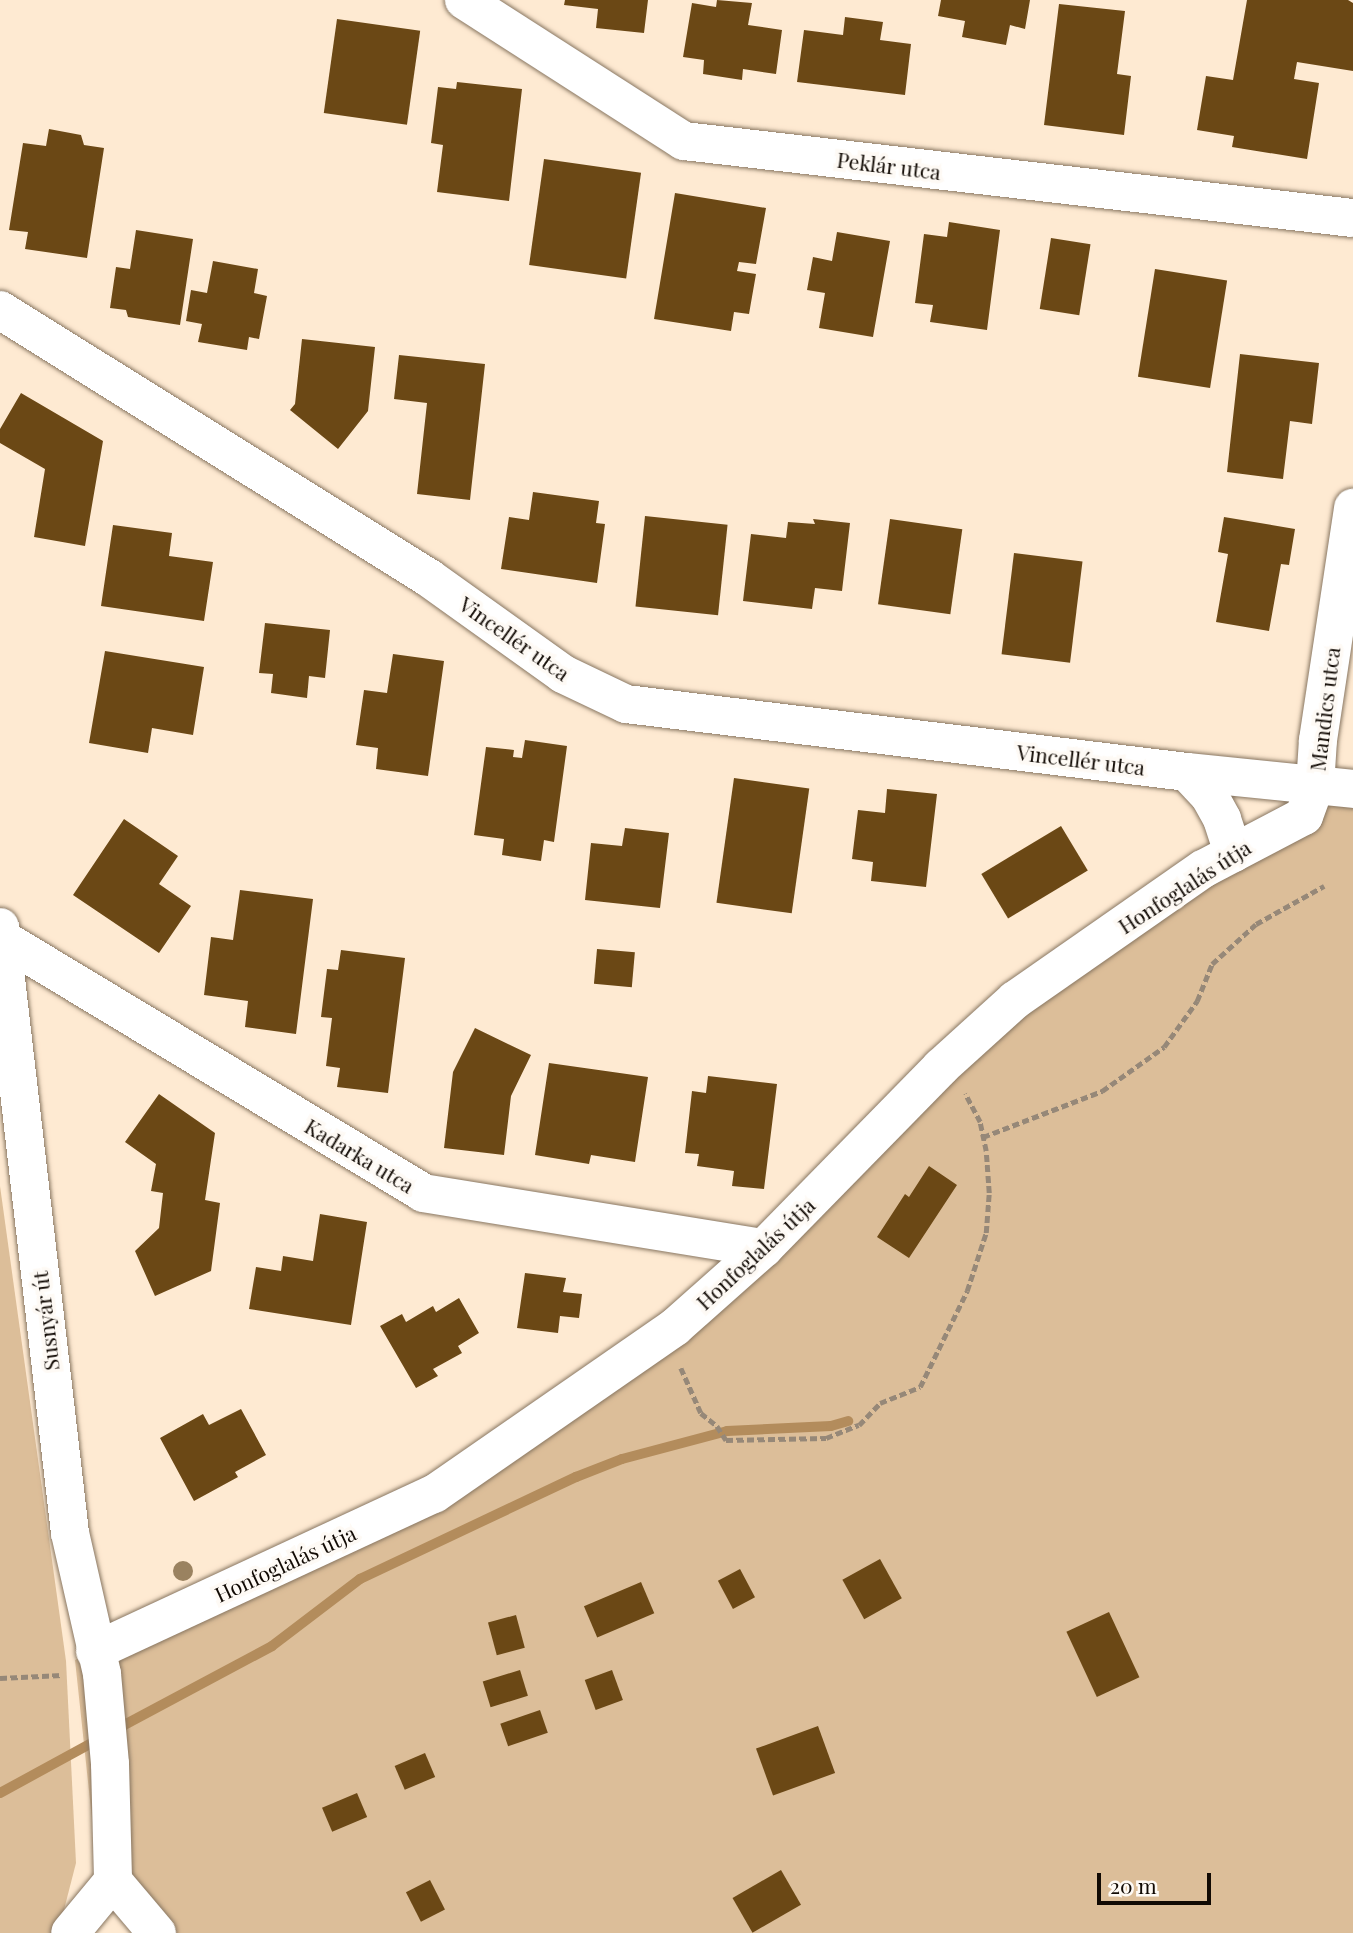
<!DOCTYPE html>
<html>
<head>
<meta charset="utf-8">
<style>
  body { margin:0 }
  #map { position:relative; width:1353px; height:1933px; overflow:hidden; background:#feead2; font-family:"Playfair Display",serif }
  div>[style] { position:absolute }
  .green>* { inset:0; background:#dcbe99 }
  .stream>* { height:10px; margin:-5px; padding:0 5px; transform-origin:5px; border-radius:5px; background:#b38c5c }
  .building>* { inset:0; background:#6b4815; transform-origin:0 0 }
  .path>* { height:4.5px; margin-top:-2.25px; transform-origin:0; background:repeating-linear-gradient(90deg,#968878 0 7px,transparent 0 10.5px) }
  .roads { filter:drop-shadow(0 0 2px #887661) drop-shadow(0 0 2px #887661) }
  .minor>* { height:38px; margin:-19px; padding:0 19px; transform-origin:19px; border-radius:19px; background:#fff }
  .tertiary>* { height:38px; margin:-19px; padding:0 19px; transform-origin:19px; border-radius:19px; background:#fff }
  .trees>* { width:20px; height:20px; margin:-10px; border-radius:50%; background:#9a8260 }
  span { translate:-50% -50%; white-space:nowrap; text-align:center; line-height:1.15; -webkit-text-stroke:7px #fefaf5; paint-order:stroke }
  .street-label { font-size:21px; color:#110a04 }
  .scale { position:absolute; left:1097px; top:1873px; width:114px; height:32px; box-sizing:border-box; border:4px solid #110a04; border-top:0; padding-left:9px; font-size:21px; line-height:24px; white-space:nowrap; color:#110a04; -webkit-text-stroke:5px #fefaf5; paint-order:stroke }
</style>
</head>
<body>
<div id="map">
  <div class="green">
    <i style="clip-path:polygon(1353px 789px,1353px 1933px,139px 1933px,95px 1847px,75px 1660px,434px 1494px,676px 1327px,941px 1067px)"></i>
    <i style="clip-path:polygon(0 1186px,66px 1661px,76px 1863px,58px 1933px,0 1933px)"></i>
  </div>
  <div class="stream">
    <i style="left:113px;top:1731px;width:180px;rotate:-28.1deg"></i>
    <i style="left:272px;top:1646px;width:111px;rotate:-37.3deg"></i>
    <i style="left:360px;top:1579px;width:239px;rotate:-25.3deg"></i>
    <i style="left:576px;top:1477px;width:49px;rotate:-21.4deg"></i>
    <i style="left:622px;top:1459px;width:109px;rotate:-14.9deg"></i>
    <i style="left:727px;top:1431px;width:104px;rotate:-2.8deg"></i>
    <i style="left:831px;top:1426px;width:18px;rotate:-16deg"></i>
    <i style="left:0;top:1793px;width:113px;rotate:-28.6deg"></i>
  </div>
  <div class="building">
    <i style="clip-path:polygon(565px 0,648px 0,644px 33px,596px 28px,598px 9px,564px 5px)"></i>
    <i style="clip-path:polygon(717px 0,752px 3px,748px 25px,782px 30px,776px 74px,743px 69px,742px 80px,703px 74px,704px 60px,683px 57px,692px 3px,716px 7px)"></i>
    <i style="clip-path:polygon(941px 0,1030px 0,1025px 29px,1010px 25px,1006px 45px,962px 37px,965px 21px,938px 16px)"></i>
    <i style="clip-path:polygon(1247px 0,1348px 0,1353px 3px,1353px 71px,1297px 62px,1294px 79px,1319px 83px,1307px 159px,1232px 147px,1234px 136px,1197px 130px,1206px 76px,1233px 80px)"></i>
    <i style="clip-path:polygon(1059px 4px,1125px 11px,1117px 74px,1131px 76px,1124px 135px,1044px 125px)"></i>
    <i style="clip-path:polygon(845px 17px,883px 22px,880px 40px,911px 44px,905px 95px,797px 82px,804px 30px,843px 35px)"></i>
    <i style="left:337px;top:19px;width:84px;height:95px;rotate:8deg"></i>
    <i style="clip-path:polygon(457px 82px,522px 89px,509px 201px,437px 192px,443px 145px,431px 143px,438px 87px,456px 89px)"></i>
    <i style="clip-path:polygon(49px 129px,81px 135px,84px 145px,104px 148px,87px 258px,25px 249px,28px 232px,9px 230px,23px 143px,46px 146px)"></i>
    <i style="left:544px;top:159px;width:98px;height:107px;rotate:8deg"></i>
    <i style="clip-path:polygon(675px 193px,766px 208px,756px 264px,739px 262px,737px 271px,756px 274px,749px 314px,734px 312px,731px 331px,654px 319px)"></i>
    <i style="clip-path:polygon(949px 222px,1000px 230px,987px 330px,930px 322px,933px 305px,915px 303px,924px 234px,947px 237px)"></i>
    <i style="clip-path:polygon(136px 230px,193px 239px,180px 325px,128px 317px,126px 310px,110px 308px,116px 267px,130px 269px)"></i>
    <i style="clip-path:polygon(837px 232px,890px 241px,873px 337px,819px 328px,825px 293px,807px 290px,813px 257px,832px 261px)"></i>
    <i style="left:1051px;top:238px;width:40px;height:72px;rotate:9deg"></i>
    <i style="clip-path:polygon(213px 261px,258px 269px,254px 293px,267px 296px,259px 339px,249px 337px,247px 350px,198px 342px,202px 324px,186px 321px,191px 290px,207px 293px)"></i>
    <i style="left:1155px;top:269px;width:73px;height:109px;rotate:9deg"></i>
    <i style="clip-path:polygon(302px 339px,375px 347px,368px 411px,338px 449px,290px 410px,295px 404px)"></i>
    <i style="clip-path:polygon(1240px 354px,1319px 363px,1312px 424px,1290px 421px,1283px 479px,1227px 472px)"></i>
    <i style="clip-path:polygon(399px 355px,485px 364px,470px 500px,417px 494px,427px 403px,394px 399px)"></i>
    <i style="clip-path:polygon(21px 393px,103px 441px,85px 546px,34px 537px,45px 469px,0 443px,0 429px)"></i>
    <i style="clip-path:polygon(533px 492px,599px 501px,596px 523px,605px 524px,597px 583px,501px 569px,509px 517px,529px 520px)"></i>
    <i style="left:645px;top:516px;width:83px;height:91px;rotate:6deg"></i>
    <i style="clip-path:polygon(1224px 517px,1295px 529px,1289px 565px,1281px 564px,1269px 631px,1216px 622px,1228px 554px,1218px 552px)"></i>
    <i style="clip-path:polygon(813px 519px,850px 523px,842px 591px,815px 588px,812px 609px,743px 601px,751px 534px,786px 538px,788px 522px,815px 524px)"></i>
    <i style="left:890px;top:519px;width:73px;height:86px;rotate:8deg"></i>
    <i style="clip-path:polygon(113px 525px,172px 533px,169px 556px,213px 562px,204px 621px,101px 606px)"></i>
    <i style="left:1014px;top:553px;width:69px;height:102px;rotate:7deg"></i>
    <i style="clip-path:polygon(265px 623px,330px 630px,325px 678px,309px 676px,307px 698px,271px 693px,273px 674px,259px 673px)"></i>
    <i style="clip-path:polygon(105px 651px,204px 667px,193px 735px,152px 728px,148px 753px,89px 743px)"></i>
    <i style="clip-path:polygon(393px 654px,444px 661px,428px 776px,376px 769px,378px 748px,356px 745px,364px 690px,387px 693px)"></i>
    <i style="clip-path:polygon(525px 740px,567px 746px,554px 842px,544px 840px,541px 861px,502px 855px,504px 839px,474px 835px,486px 747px,514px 750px,513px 757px,522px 758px)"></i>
    <i style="left:734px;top:778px;width:76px;height:126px;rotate:8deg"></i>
    <i style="clip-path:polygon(887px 789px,937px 794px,926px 887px,871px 881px,873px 862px,852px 859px,858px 810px,885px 813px)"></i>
    <i style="clip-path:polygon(124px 819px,178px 856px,159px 884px,191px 906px,159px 953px,73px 895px)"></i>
    <i style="left:1061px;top:826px;width:52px;height:93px;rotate:59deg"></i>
    <i style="clip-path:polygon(625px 828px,669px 833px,660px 908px,585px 900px,591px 843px,622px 846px)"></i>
    <i style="clip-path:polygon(240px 890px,313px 899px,296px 1034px,245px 1027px,248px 1001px,204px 995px,211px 937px,233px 940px)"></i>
    <i style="left:597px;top:949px;width:38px;height:35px;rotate:5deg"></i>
    <i style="clip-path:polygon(341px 950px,405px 958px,388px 1093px,337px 1087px,340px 1068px,326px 1066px,332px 1018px,321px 1017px,327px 969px,338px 970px)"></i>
    <i style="clip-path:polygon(475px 1028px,531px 1055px,511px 1096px,504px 1155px,444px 1148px,453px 1072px)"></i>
    <i style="clip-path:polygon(549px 1063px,648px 1077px,635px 1162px,591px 1155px,589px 1164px,535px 1155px)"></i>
    <i style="clip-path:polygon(708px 1076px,777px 1084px,764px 1189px,732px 1186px,734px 1171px,697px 1166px,699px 1154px,685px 1153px,692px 1091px,706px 1093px)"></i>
    <i style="clip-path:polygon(159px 1094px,215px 1133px,205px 1200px,220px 1203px,211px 1271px,155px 1296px,135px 1251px,159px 1228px,163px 1193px,151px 1191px,156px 1164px,125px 1142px)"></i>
    <i style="clip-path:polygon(929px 1166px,957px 1185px,909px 1258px,877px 1237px,905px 1194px,909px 1197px)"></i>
    <i style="clip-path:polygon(320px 1214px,367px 1222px,351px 1325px,249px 1309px,256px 1267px,281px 1271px,283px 1256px,313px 1261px)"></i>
    <i style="clip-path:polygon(525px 1273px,566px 1278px,563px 1292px,582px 1294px,579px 1318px,560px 1316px,558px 1333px,517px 1328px)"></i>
    <i style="clip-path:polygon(459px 1298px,479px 1333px,458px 1346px,462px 1353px,433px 1369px,438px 1376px,416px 1388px,380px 1326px,402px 1314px,406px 1322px,433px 1306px,436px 1312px)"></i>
    <i style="clip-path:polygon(241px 1409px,266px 1455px,235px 1472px,238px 1477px,194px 1501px,160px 1438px,203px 1414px,209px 1425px)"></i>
    <i style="left:880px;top:1559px;width:45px;height:43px;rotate:61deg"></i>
    <i style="left:740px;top:1569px;width:32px;height:25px;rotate:62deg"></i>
    <i style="left:641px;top:1582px;width:34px;height:62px;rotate:67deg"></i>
    <i style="left:1109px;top:1612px;width:72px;height:47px;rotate:65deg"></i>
    <i style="left:516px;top:1615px;width:34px;height:29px;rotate:75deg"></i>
    <i style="left:520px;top:1670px;width:27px;height:39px;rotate:73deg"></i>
    <i style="left:612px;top:1670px;width:32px;height:29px;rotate:70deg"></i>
    <i style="left:540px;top:1710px;width:24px;height:42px;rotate:71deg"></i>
    <i style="left:818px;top:1726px;width:50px;height:66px;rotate:70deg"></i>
    <i style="left:425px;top:1753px;width:26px;height:33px;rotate:67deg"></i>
    <i style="left:357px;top:1793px;width:26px;height:38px;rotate:67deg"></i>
    <i style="left:781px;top:1870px;width:40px;height:56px;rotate:60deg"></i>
    <i style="left:430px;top:1880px;width:33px;height:27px;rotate:63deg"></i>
  </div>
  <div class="path">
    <i style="left:983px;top:1137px;width:128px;rotate:-21.1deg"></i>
    <i style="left:1102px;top:1091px;width:76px;rotate:-35.4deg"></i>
    <i style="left:1164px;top:1047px;width:57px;rotate:-54.3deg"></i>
    <i style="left:1197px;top:1001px;width:40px;rotate:-68deg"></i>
    <i style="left:1212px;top:964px;width:59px;rotate:-42.3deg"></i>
    <i style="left:1256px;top:924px;width:78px;rotate:-29.2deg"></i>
    <i style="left:681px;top:1368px;width:49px;rotate:66deg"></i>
    <i style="left:701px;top:1413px;width:21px;rotate:39deg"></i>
    <i style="left:717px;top:1426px;width:17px;rotate:57deg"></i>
    <i style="left:726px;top:1440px;width:100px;rotate:-1.1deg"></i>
    <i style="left:826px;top:1438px;width:35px;rotate:-22deg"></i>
    <i style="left:859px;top:1425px;width:30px;rotate:-46deg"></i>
    <i style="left:880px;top:1403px;width:43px;rotate:-21.8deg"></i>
    <i style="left:920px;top:1387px;width:107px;rotate:-63.9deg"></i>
    <i style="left:967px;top:1291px;width:61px;rotate:-71.9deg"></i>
    <i style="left:986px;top:1233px;width:40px;rotate:-85.7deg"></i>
    <i style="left:989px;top:1193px;width:42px;rotate:-94.1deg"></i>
    <i style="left:986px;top:1151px;width:30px;rotate:-102deg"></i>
    <i style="left:980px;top:1122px;width:32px;rotate:-118deg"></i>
    <i style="left:0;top:1678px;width:62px;rotate:-2.8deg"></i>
  </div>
  <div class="roads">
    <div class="minor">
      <i style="left:464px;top:0;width:261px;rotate:32.7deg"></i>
      <i style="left:684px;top:141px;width:673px;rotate:6.57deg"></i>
      <i style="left:0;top:310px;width:506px;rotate:31.99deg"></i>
      <i style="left:429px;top:578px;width:165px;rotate:35.6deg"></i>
      <i style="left:563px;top:674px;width:70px;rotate:25.5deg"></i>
      <i style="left:626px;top:704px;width:565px;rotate:6.91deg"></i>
      <i style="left:1187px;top:772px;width:167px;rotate:5.8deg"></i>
      <i style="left:1187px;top:772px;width:34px;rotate:47deg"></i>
      <i style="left:1210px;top:797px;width:25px;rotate:61deg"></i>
      <i style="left:1222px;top:819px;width:36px;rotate:72deg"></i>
      <i style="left:1px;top:938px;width:493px;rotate:31.1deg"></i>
      <i style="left:423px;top:1193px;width:345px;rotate:9.2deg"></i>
      <i style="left:95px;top:1651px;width:374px;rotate:-24.9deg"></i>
      <i style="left:434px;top:1494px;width:293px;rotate:-34.7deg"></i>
      <i style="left:675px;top:1327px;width:119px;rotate:-41.6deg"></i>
      <i style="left:764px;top:1248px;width:253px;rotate:-45.6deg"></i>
      <i style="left:941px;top:1067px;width:100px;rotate:-42.2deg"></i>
      <i style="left:1015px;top:1000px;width:229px;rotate:-34.9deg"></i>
      <i style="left:1203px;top:869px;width:114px;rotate:-27.7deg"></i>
      <i style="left:1304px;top:816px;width:32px;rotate:-70deg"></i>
      <i style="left:1315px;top:786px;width:46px;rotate:-86.3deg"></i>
      <i style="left:1318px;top:740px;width:235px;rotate:-81.4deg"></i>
      <i style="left:113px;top:1881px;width:68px;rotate:49.8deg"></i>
    </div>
    <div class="tertiary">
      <i style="left:0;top:927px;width:610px;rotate:83.41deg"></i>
      <i style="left:70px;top:1533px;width:145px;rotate:77.2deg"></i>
      <i style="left:102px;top:1674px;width:90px;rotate:84.9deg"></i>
      <i style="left:110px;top:1764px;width:117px;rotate:88.5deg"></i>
      <i style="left:113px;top:1881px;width:67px;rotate:129.6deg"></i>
    </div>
  </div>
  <div class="trees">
    <i style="left:183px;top:1571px"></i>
  </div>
  <div class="street-label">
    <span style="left:889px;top:165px;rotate:7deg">Peklár utca</span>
    <span style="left:515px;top:638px;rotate:35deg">Vincellér utca</span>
    <span style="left:1324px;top:709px;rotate:-83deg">Mandics utca</span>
    <span style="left:1081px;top:759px;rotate:7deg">Vincellér utca</span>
    <span style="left:1184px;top:886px;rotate:-33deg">Honfoglalás útja</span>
    <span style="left:360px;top:1155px;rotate:31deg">Kadarka utca</span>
    <span style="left:755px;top:1253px;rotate:-43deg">Honfoglalás útja</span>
    <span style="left:45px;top:1321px;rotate:-97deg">Susnyár út</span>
    <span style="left:285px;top:1563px;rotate:-25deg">Honfoglalás útja</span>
  </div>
  <div class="scale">20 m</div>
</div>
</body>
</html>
